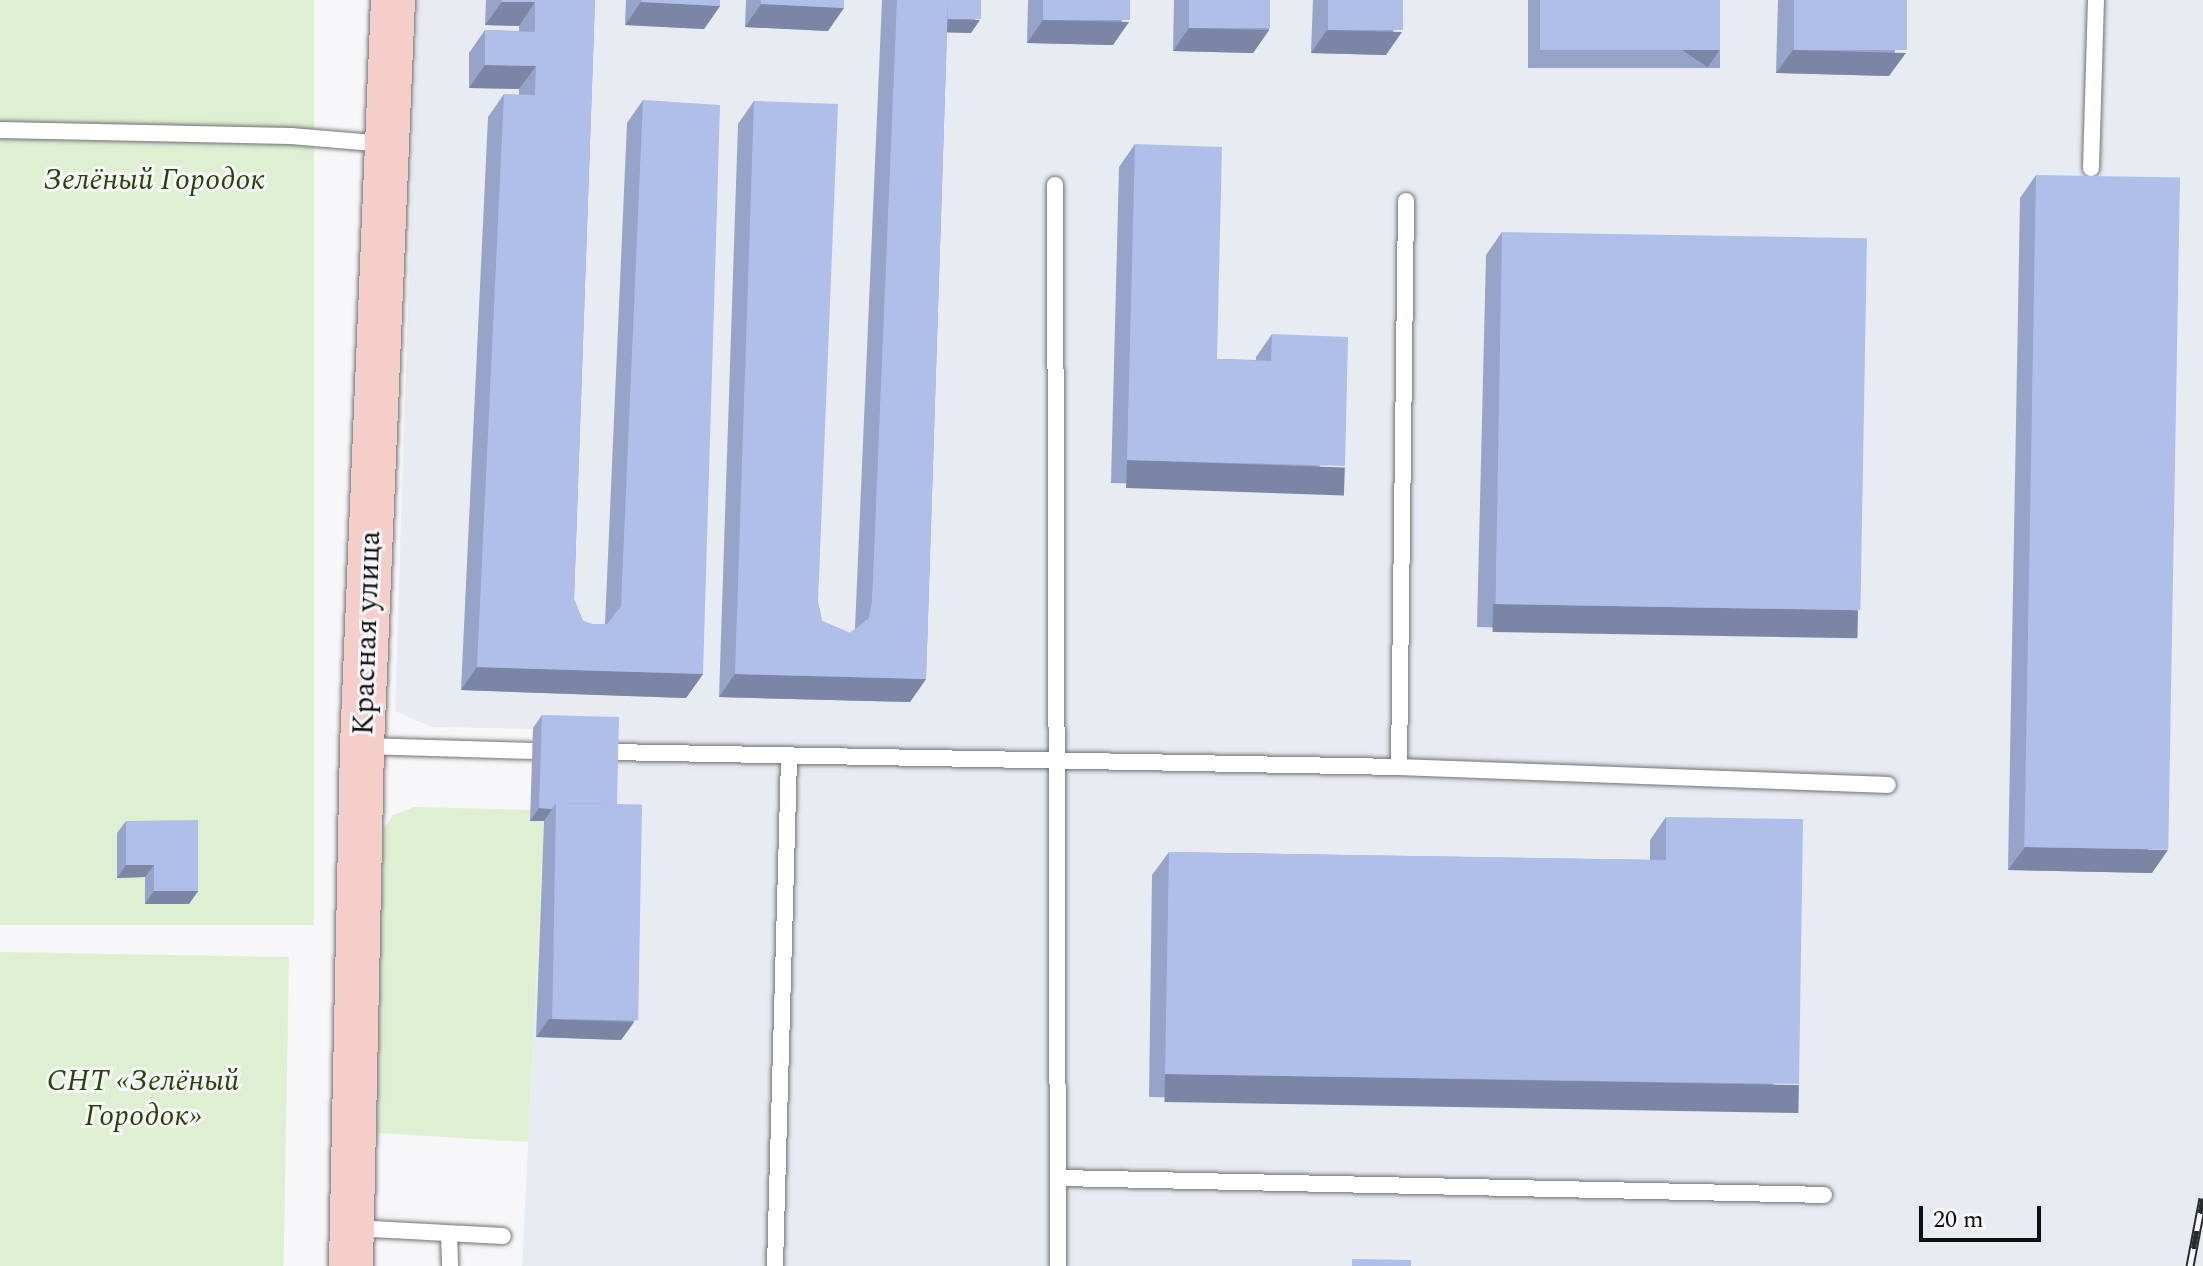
<!DOCTYPE html>
<html>
<head>
<meta charset="utf-8">
<style>
  body { margin:0 }
  #map { position:relative; width:2203px; height:1266px; overflow:hidden; background:#f7f7f9; font-family:Spectral,serif }
  div>[style] { position:absolute }
  .built>* { inset:0; background:#e7ebf2 }
  .green>* { inset:0; background:#deefd2; transform-origin:0 0 }
  .roads { filter:drop-shadow(0 0 2px #717273) drop-shadow(0 0 2px #717273) }
  .lane>* { height:16px; margin:-8px; padding:0 8px; transform-origin:8px; border-radius:8px; background:#fff }
  .secondary>* { height:44px; margin:-22px; padding:0 22px; transform-origin:22px; border-radius:22px; background:#f5ceca }
  .rail>* { height:9px; margin-top:-4.5px; transform-origin:0; background:repeating-linear-gradient(90deg,#f7f7f9 0 18px,#2b2b2c 0 36px); box-sizing:border-box; border-block:2px solid #2b2b2c }
  .wall>* { inset:0; background:#97a4c9; transform-origin:0 0 }
  .shaded-wall>* { inset:0; background:#7b86a4; transform-origin:0 0 }
  .building>* { inset:0; background:#b0bfea; transform-origin:0 0 }
  span { translate:-50% -50%; white-space:nowrap; text-align:center; line-height:1.15; -webkit-text-stroke:6px #f7f7f9; paint-order:stroke }
  .park-label { font-size:30px; color:#284507; font-style:italic }
  .street-label { font-size:30px; color:#101011 }
  .scale { position:absolute; left:1919px; top:1206px; width:122px; height:36px; box-sizing:border-box; border:4px solid #101011; border-top:0; padding-left:10px; font-size:24px; line-height:28px; white-space:nowrap; color:#101011; -webkit-text-stroke:6px #f7f7f9; paint-order:stroke }
</style>
</head>
<body>
<div id="map">
  <div class="built">
    <i style="clip-path:polygon(418px 0,2203px 0,2203px 1266px,522px 1266px,544px 822px,533px 729px,432px 727px,395px 711px)"></i>
  </div>
  <div class="green">
    <i style="left:0;top:0;width:314px;height:925px"></i>
    <i style="clip-path:polygon(414px 807px,531px 810px,544px 821px,528px 1142px,377px 1133px,383px 831px,393px 815px)"></i>
    <i style="left:0;top:952px;width:289px;height:314px;rotate:1deg"></i>
  </div>
  <div class="roads">
    <div class="lane">
      <i style="left:0;top:130px;width:291px;rotate:1.2deg"></i>
      <i style="left:291px;top:136px;width:95px;rotate:4.8deg"></i>
      <i style="left:2091px;top:168px;width:168px;rotate:-88.3deg"></i>
      <i style="left:1055px;top:185px;width:1081px;rotate:89.84deg"></i>
      <i style="left:363px;top:746px;width:170px;rotate:1.7deg"></i>
      <i style="left:610px;top:752px;width:789px;rotate:1.09deg"></i>
      <i style="left:1399px;top:767px;width:489px;rotate:2.1deg"></i>
      <i style="left:1399px;top:767px;width:566px;rotate:-89.29deg"></i>
      <i style="left:1060px;top:1178px;width:764px;rotate:1.27deg"></i>
      <i style="left:353px;top:1228px;width:150px;rotate:3.1deg"></i>
      <i style="left:449px;top:1234px;width:32px;rotate:88deg"></i>
      <i style="left:775px;top:1266px;width:507px;rotate:-88.42deg"></i>
    </div>
    <div class="secondary">
      <i style="left:351px;top:1266px;width:520px;rotate:-88.79deg"></i>
      <i style="left:362px;top:746px;width:747px;rotate:-87.62deg"></i>
    </div>
  </div>
  <div class="rail">
    <i style="left:2190px;top:1266px;width:69px;rotate:-79.2deg"></i>
  </div>
  <div class="wall">
    <i style="clip-path:polygon(486px 0,595px 0,574px 599px,583px 621px,592px 624px,605px 624px,627px 123px,643px 100px,703px 674px,686px 698px,461px 690px,488px 117px,504px 94px,519px 95px,519px 89px,469px 88px,469px 53px,485px 30px,519px 31px,519px 26px,485px 25px)"></i>
    <i style="clip-path:polygon(626px 0,720px 0,720px 6px,704px 29px,625px 25px)"></i>
    <i style="clip-path:polygon(746px 0,844px 0,828px 31px,745px 27px)"></i>
    <i style="clip-path:polygon(882px 0,981px 0,971px 33px,947px 32px,926px 679px,910px 702px,719px 697px,738px 124px,754px 101px,818px 602px,822px 621px,850px 633px,855px 629px)"></i>
    <i style="clip-path:polygon(1028px 0,1130px 0,1113px 45px,1027px 43px)"></i>
    <i style="clip-path:polygon(1174px 0,1270px 0,1269px 30px,1253px 53px,1173px 51px)"></i>
    <i style="clip-path:polygon(1313px 0,1403px 0,1386px 55px,1311px 53px)"></i>
    <i style="left:1528px;top:0;width:192px;height:68px"></i>
    <i style="clip-path:polygon(1778px 0,1907px 0,1889px 76px,1776px 73px)"></i>
    <i style="clip-path:polygon(1135px 144px,1217px 359px,1256px 360px,1256px 357px,1272px 334px,1328px 489px,1111px 483px,1119px 167px)"></i>
    <i style="clip-path:polygon(2036px 175px,2152px 873px,2008px 870px,2020px 198px)"></i>
    <i style="clip-path:polygon(1502px 232px,1858px 613px,1842px 636px,1477px 627px,1486px 255px)"></i>
    <i style="clip-path:polygon(542px 715px,617px 804px,634px 1022px,621px 1040px,536px 1037px,544px 821px,530px 821px,533px 728px)"></i>
    <i style="clip-path:polygon(1666px 817px,1783px 1108px,1149px 1097px,1152px 875px,1169px 852px,1650px 860px,1650px 840px)"></i>
    <i style="clip-path:polygon(126px 821px,198px 891px,189px 904px,145px 904px,145px 877px,117px 878px,117px 833px)"></i>
  </div>
  <div class="shaded-wall">
    <i style="clip-path:polygon(502px 2px,535px 2px,519px 26px,485px 25px)"></i>
    <i style="clip-path:polygon(641px 2px,720px 6px,704px 29px,625px 25px)"></i>
    <i style="clip-path:polygon(761px 4px,844px 8px,828px 31px,745px 27px)"></i>
    <i style="clip-path:polygon(937px 19px,980px 20px,971px 33px,928px 32px)"></i>
    <i style="clip-path:polygon(1043px 20px,1129px 22px,1113px 45px,1027px 43px)"></i>
    <i style="clip-path:polygon(1189px 28px,1269px 30px,1253px 53px,1173px 51px)"></i>
    <i style="clip-path:polygon(1327px 30px,1402px 32px,1386px 55px,1311px 53px)"></i>
    <i style="left:1720px;top:49px;width:22px;height:179px;rotate:124deg"></i>
    <i style="clip-path:polygon(1793px 50px,1906px 53px,1889px 76px,1776px 73px)"></i>
    <i style="clip-path:polygon(485px 65px,536px 66px,519px 89px,469px 88px)"></i>
    <i style="left:1127px;top:460px;width:218px;height:28px;rotate:2deg"></i>
    <i style="left:1493px;top:604px;width:365px;height:28px;rotate:1deg"></i>
    <i style="clip-path:polygon(477px 667px,703px 674px,686px 698px,461px 690px)"></i>
    <i style="clip-path:polygon(735px 674px,926px 679px,910px 702px,719px 697px)"></i>
    <i style="clip-path:polygon(539px 808px,552px 809px,544px 821px,530px 821px)"></i>
    <i style="clip-path:polygon(2025px 847px,2168px 850px,2152px 873px,2008px 870px)"></i>
    <i style="clip-path:polygon(126px 865px,154px 865px,145px 877px,117px 878px)"></i>
    <i style="clip-path:polygon(154px 891px,198px 891px,189px 904px,145px 904px)"></i>
    <i style="clip-path:polygon(549px 1019px,634px 1022px,621px 1040px,536px 1037px)"></i>
    <i style="left:1165px;top:1074px;width:634px;height:28px;rotate:1deg"></i>
  </div>
  <div class="building">
    <i style="clip-path:polygon(502px 0,595px 0,574px 599px,583px 621px,592px 624px,607px 624px,621px 606px,643px 100px,720px 105px,703px 674px,477px 667px,504px 94px,535px 95px,536px 66px,485px 65px,485px 30px,535px 32px,535px 2px,502px 2px)"></i>
    <i style="clip-path:polygon(642px 0,720px 0,720px 6px,641px 2px)"></i>
    <i style="clip-path:polygon(761px 0,844px 0,844px 8px,761px 4px)"></i>
    <i style="clip-path:polygon(897px 0,948px 0,926px 679px,735px 674px,754px 101px,838px 104px,818px 602px,822px 621px,850px 633px,869px 618px,872px 601px)"></i>
    <i style="left:948px;top:0;width:33px;height:19px"></i>
    <i style="left:1043px;top:0;width:87px;height:20px"></i>
    <i style="left:1189px;top:0;width:81px;height:28px"></i>
    <i style="left:1328px;top:0;width:75px;height:30px"></i>
    <i style="left:1540px;top:0;width:180px;height:50px"></i>
    <i style="left:1794px;top:0;width:113px;height:50px"></i>
    <i style="clip-path:polygon(1135px 144px,1222px 147px,1217px 359px,1271px 361px,1272px 334px,1348px 337px,1345px 466px,1127px 460px)"></i>
    <i style="left:2036px;top:175px;width:144px;height:672px;rotate:1deg"></i>
    <i style="left:1502px;top:232px;width:365px;height:372px;rotate:1deg"></i>
    <i style="clip-path:polygon(542px 715px,619px 717px,617px 804px,556px 803px,552px 809px,539px 808px)"></i>
    <i style="left:556px;top:803px;width:86px;height:216px;rotate:1deg"></i>
    <i style="clip-path:polygon(1666px 817px,1803px 819px,1799px 1084px,1165px 1074px,1169px 852px,1666px 860px)"></i>
    <i style="clip-path:polygon(198px 820px,198px 891px,154px 891px,154px 865px,126px 865px,126px 821px)"></i>
    <i style="clip-path:polygon(1352px 1259px,1411px 1260px,1411px 1266px,1352px 1266px)"></i>
  </div>
  <div class="park-label">
    <span style="left:154px;top:180px">Зелёный Городок</span>
    <span style="left:143px;top:1098px">СНТ «Зелёный<br>Городок»</span>
  </div>
  <div class="street-label">
    <span style="left:367px;top:633px;rotate:-88deg">Красная улица</span>
  </div>
  <div class="scale">20 m</div>
</div>
</body>
</html>
